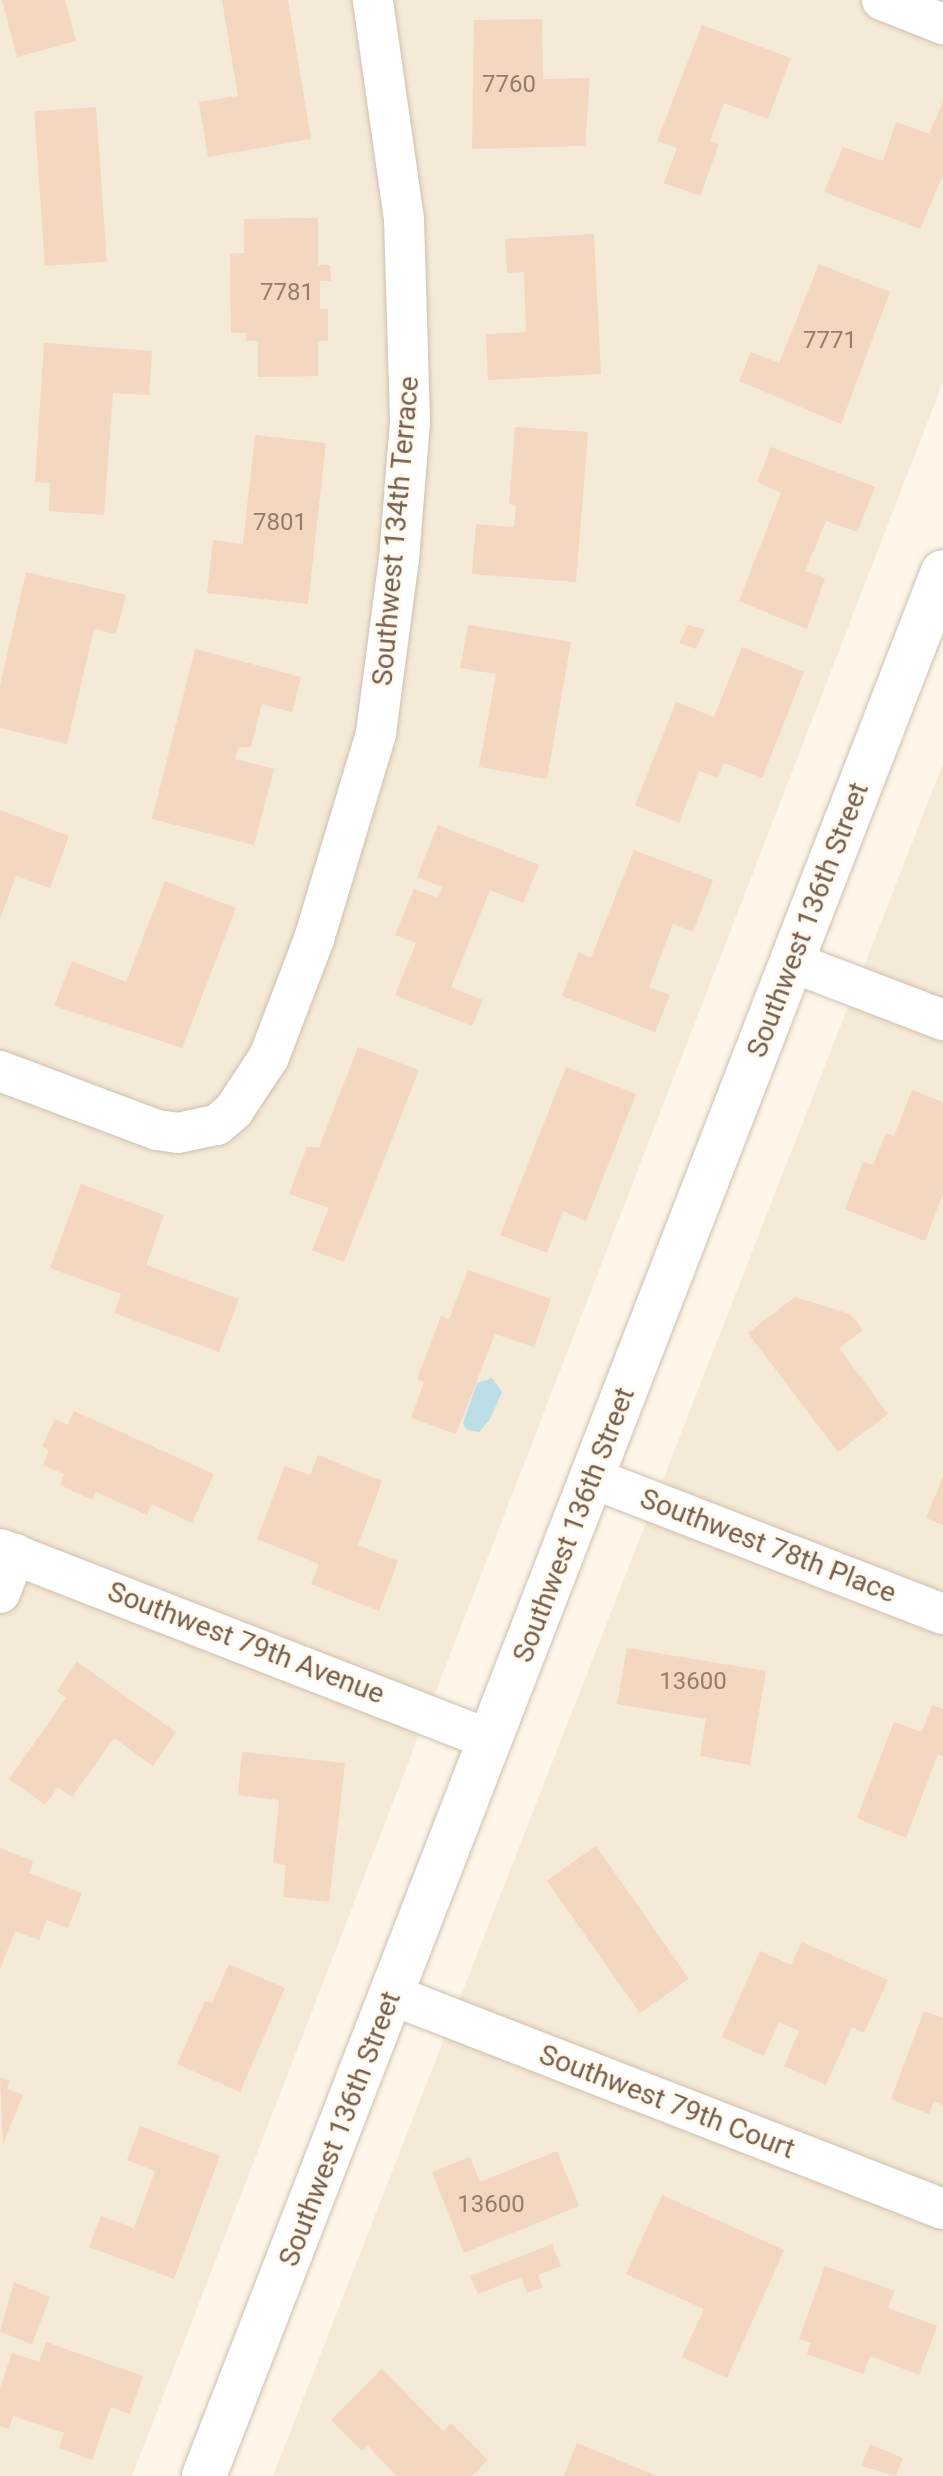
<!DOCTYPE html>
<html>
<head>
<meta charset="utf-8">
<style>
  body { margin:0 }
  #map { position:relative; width:943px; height:2476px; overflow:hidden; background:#fdf6e9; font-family:Roboto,sans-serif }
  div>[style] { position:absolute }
  .residential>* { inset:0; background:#f5e9d7 }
  .water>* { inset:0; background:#bcdfe7 }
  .building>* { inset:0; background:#f3d7c0; transform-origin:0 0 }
  .roads { filter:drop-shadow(0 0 2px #cfbfae) drop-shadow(0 0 2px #cfbfae) }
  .minor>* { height:40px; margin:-20px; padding:0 20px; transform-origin:20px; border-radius:20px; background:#fff }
  .tertiary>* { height:44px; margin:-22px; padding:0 22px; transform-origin:22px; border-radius:22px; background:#fff }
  span { translate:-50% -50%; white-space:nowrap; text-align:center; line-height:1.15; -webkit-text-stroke:6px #fffaf0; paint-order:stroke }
  .number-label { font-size:24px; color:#977c69 }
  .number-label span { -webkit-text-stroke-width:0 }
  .street-label { font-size:28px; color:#785e4c }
</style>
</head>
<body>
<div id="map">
  <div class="residential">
    <i style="clip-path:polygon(0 0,943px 0,943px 382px,132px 2476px,0 2476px)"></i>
    <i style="clip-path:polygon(943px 764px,943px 2476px,273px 2476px)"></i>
  </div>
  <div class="water">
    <i style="clip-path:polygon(492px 1378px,502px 1392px,490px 1419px,479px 1432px,467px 1430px,463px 1423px,477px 1383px)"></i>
  </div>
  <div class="building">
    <i style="clip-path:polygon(2px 0,65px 0,76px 41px,17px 57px)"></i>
    <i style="clip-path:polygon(222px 0,288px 0,311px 139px,208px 157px,199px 102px,238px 96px)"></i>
    <i style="clip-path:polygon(542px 19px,543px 79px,590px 78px,585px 146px,472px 149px,474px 20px)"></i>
    <i style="clip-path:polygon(702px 25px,791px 58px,768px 119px,724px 103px,710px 141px,719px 144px,700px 196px,664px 183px,677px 148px,657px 141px)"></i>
    <i style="clip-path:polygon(943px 102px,943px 175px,920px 229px,824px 192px,843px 147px,883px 161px,896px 122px,929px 134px)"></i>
    <i style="left:96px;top:107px;width:155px;height:62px;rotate:86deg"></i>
    <i style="clip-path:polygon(318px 218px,318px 265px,330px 265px,331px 281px,320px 281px,320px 309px,328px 309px,328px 341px,318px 341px,318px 376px,258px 377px,258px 341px,246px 341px,246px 333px,231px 333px,230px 254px,244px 253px,244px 219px)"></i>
    <i style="clip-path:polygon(594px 234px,601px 374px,488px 380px,486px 334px,526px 332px,524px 272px,507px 273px,505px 239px)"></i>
    <i style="clip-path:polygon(819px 264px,890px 292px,841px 424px,739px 381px,751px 352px,779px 363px)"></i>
    <i style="clip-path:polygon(44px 343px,152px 351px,149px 395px,113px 393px,104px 515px,49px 511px,50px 483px,35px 482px)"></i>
    <i style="clip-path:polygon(515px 427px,588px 432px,576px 582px,472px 574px,476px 524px,514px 527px,516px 505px,509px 504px)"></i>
    <i style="clip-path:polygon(255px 435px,326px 443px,308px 604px,207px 593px,213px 540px,243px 544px)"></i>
    <i style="clip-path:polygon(771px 447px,875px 487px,857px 532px,826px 521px,805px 571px,825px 578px,807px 629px,739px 601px,781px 493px,757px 482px)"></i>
    <i style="clip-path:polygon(26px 572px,126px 595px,116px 634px,94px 629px,67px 744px,0 728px,0 686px)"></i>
    <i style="clip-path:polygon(468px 625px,571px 642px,547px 779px,479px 767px,496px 674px,460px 668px)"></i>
    <i style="clip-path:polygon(688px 625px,705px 629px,696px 649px,679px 643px)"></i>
    <i style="clip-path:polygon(742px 647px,804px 672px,762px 778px,724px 763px,718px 778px,699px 771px,679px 823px,635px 805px,676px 702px,714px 717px)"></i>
    <i style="clip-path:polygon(195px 649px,301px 677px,292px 712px,262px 704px,251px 747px,238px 748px,235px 759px,274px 769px,254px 845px,152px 819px)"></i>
    <i style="clip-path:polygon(0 810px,69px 836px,50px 888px,16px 876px,0 919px)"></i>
    <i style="clip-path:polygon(438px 825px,539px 865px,523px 903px,490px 890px,451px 987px,483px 1000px,472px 1026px,395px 995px,416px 943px,395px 935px,414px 889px,438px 898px,442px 887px,417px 877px)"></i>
    <i style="clip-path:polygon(634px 850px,713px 880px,693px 932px,673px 924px,649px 987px,670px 995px,655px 1032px,562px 996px,579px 952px,591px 958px)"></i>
    <i style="clip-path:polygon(165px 881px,236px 908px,182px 1048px,54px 1006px,72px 961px,126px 982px)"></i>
    <i style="clip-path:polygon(358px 1047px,419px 1070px,344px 1262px,312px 1250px,329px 1208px,289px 1194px,307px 1147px,319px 1147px)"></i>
    <i style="clip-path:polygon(566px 1067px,636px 1094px,586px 1221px,563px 1211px,547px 1253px,500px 1235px)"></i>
    <i style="clip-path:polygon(912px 1090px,943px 1102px,943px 1193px,925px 1241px,845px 1209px,863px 1162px,873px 1165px,886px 1133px,894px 1136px)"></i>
    <i style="clip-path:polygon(81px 1184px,164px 1215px,146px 1265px,239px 1299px,219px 1352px,114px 1313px,121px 1294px,50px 1268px)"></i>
    <i style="clip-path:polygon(468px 1270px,551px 1299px,534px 1347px,495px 1334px,456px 1434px,411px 1418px,424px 1382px,417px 1379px,441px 1316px,449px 1319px)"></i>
    <i style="clip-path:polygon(795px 1297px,850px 1314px,863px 1330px,839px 1348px,888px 1414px,838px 1452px,748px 1333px)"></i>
    <i style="clip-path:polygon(74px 1411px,214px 1474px,192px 1523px,152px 1504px,147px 1515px,96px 1492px,92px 1500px,60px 1485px,64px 1474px,43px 1465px,49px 1450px,42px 1446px,55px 1419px,68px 1425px)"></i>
    <i style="clip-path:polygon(318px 1455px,382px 1481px,358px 1545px,398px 1561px,379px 1611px,311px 1584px,319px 1564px,257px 1539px,285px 1466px,310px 1475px)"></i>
    <i style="clip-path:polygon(943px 1477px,943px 1525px,926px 1518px)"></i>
    <i style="clip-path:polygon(627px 1648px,766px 1671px,750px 1765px,700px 1756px,706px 1719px,617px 1704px)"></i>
    <i style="clip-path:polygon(77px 1662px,176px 1732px,153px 1766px,114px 1738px,72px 1797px,58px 1787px,45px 1805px,9px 1779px,66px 1698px,57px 1691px)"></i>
    <i style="clip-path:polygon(932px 1705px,943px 1709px,943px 1756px,938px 1754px,906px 1838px,857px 1818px,894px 1722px,922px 1732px)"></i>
    <i style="clip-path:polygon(242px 1752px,345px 1763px,329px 1902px,283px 1897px,286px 1865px,273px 1863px,279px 1800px,238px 1795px)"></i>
    <i style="left:596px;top:1846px;width:162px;height:60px;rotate:55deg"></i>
    <i style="clip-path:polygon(0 1848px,33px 1861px,29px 1873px,82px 1893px,68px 1928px,47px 1920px,39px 1940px,15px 1931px,0 1970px)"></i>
    <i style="clip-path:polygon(802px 1942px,888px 1980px,864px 2033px,852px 2027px,826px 2085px,784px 2066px,799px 2031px,779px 2022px,764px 2056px,722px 2037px,760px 1951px,791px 1965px)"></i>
    <i style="clip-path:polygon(229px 1964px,285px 1988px,240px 2092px,177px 2064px,205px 2001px,212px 2003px)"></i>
    <i style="clip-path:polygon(924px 2011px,943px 2018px,943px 2105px,934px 2101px,929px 2114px,891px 2099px)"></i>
    <i style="clip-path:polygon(0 2077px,10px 2081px,7px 2089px,23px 2095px,3px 2144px)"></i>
    <i style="clip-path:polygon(140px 2126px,220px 2156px,174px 2279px,89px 2247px,101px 2216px,134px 2228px,155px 2171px,127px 2160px)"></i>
    <i style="clip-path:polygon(557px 2151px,579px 2206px,464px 2253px,432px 2172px,470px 2157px,480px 2182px)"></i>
    <i style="clip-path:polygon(662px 2195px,784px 2250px,727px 2378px,682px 2357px,704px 2309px,626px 2274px)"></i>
    <i style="clip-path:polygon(552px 2244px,561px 2266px,538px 2275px,543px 2287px,527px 2293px,521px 2277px,478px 2294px,470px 2276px)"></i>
    <i style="clip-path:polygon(825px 2266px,895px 2291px,888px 2308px,937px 2326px,919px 2375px,870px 2356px,863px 2374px,807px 2354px,811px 2343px,799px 2339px)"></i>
    <i style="clip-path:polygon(14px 2282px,50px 2297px,32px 2344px,0 2332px)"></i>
    <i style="clip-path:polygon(46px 2342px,143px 2376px,130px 2414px,111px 2407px,92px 2460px,59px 2448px,64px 2433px,13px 2416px,9px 2429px,0 2426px,0 2388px,12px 2353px,39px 2362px)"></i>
    <i style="clip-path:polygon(382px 2369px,443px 2431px,451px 2423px,488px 2460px,472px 2476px,397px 2476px,368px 2446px,362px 2451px,331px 2420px)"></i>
    <i style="clip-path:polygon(577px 2443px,657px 2476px,564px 2476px)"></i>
    <i style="clip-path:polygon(870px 2444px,903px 2458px,896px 2476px,861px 2466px)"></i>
  </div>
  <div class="roads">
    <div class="minor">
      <i style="left:882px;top:0;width:66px;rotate:21.5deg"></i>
      <i style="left:792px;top:962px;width:162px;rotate:21deg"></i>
      <i style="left:0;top:1071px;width:168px;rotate:20.6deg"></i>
      <i style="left:157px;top:1130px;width:21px;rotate:8deg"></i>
      <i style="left:178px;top:1133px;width:40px;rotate:-12deg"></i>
      <i style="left:217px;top:1125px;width:23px;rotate:-41deg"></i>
      <i style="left:234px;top:1110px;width:64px;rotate:-56.6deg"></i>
      <i style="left:269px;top:1057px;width:126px;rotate:-69.1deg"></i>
      <i style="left:314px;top:939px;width:215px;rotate:-73.2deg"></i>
      <i style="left:376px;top:733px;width:176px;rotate:-82.5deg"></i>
      <i style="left:399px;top:559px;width:138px;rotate:-85.4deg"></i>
      <i style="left:410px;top:421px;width:202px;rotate:-91.7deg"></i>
      <i style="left:404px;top:219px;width:221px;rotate:-98.1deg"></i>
      <i style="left:592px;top:1478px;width:376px;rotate:21.2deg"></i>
      <i style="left:0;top:1549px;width:527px;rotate:21.26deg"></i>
      <i style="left:0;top:1593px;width:42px;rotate:-69deg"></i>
      <i style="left:392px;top:1995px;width:591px;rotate:21.23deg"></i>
    </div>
    <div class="tertiary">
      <i style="left:204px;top:2476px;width:2042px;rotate:-68.79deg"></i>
    </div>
  </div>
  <div class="number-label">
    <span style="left:509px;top:85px">7760</span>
    <span style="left:287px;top:293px">7781</span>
    <span style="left:830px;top:341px">7771</span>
    <span style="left:280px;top:523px">7801</span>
    <span style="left:693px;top:1682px">13600</span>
    <span style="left:491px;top:2205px">13600</span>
  </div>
  <div class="street-label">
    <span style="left:396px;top:531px;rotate:-85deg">Southwest 134th Terrace</span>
    <span style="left:808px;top:920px;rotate:-69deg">Southwest 136th Street</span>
    <span style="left:574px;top:1525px;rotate:-69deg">Southwest 136th Street</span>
    <span style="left:768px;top:1546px;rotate:21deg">Southwest 78th Place</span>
    <span style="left:246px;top:1643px;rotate:21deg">Southwest 79th Avenue</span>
    <span style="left:667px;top:2102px;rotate:21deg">Southwest 79th Court</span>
    <span style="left:340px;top:2129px;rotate:-69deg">Southwest 136th Street</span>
  </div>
</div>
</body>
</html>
